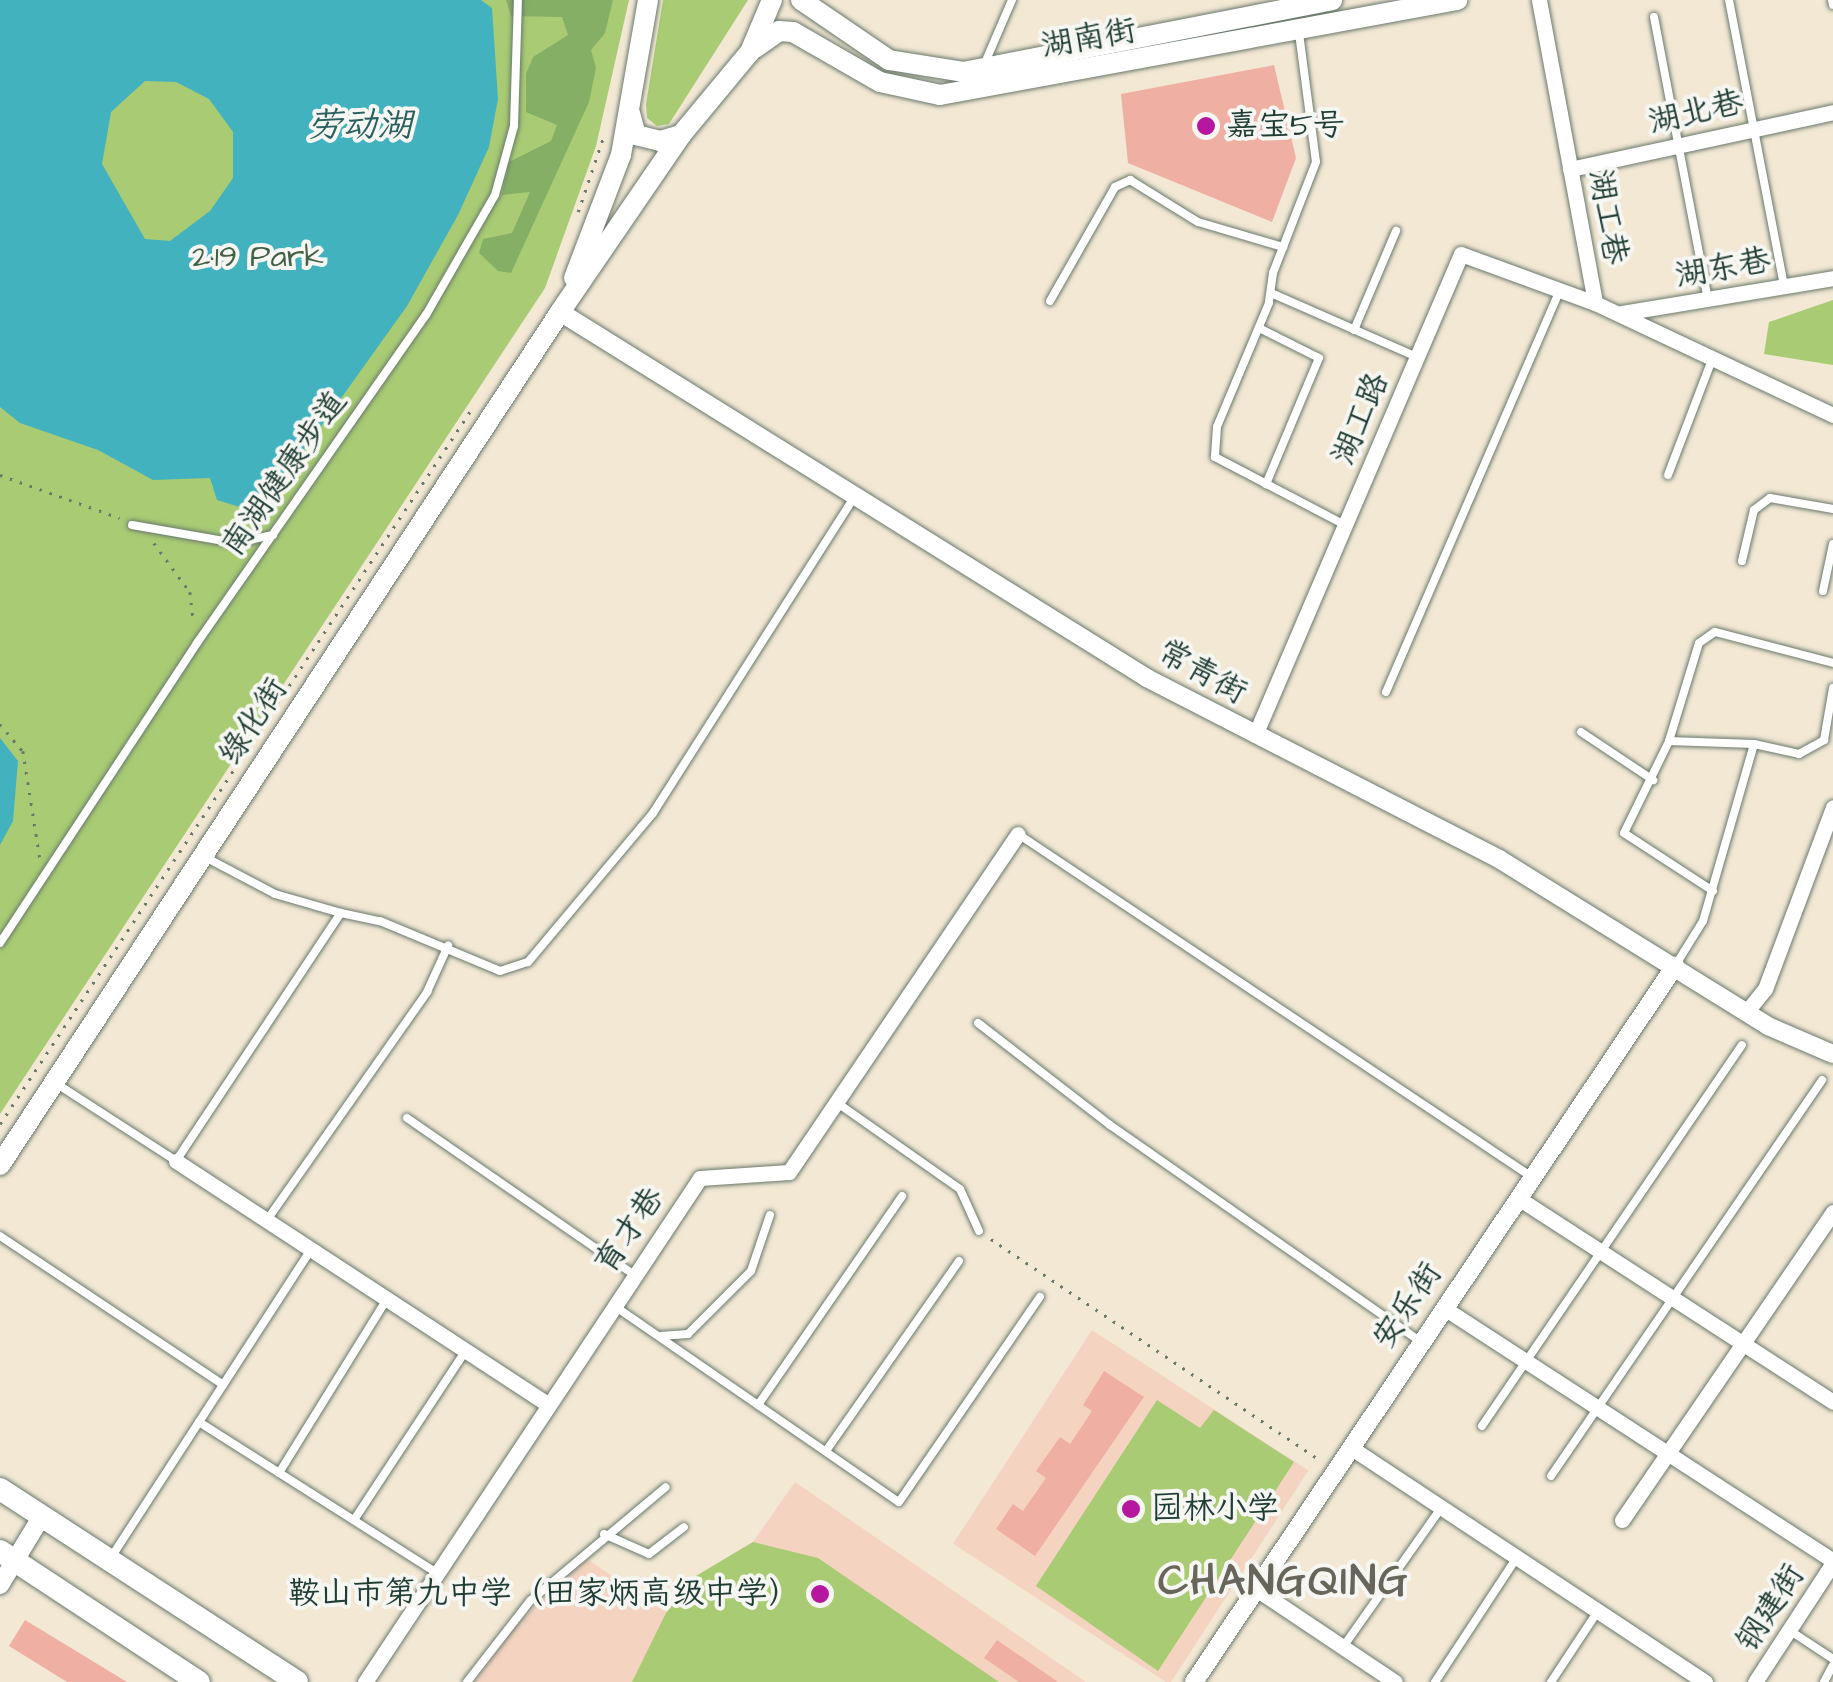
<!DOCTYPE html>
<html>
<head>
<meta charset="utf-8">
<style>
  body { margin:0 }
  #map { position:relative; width:1833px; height:1682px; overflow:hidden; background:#f2e8d4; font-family:"Architects Daughter","LXGW WenKai TC",sans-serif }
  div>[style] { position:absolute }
  .built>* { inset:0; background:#f4d3c1; transform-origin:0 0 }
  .green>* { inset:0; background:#a8cb74 }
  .forest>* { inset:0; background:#86af66 }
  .water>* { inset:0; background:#43b2bf }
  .building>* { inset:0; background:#f0afa3 }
  .path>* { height:2.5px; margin-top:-1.25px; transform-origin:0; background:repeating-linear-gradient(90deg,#69796c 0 2.5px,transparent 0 10.5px) }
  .roads { filter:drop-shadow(0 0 2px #69796c) drop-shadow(0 0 2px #69796c) }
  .service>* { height:8px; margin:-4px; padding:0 4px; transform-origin:4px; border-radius:4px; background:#fff }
  .minor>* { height:15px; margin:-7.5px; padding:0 7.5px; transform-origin:7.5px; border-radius:7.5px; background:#fff }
  .tertiary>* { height:18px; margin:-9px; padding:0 9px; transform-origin:9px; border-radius:9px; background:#fff }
  .secondary>* { height:20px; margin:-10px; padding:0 10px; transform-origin:10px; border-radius:10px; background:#fff }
  .primary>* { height:22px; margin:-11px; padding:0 11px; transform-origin:11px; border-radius:11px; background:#fff }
  .dots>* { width:28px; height:28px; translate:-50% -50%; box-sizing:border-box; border:5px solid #f6f6f2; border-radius:50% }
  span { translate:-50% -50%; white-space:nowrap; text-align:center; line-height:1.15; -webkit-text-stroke:8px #f6f6f2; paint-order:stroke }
  .street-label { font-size:32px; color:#1f3d34 }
  .poi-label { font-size:32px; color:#1f3d34 }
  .left { translate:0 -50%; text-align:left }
  .right { translate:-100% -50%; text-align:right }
  .park-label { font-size:32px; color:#416044 }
  .water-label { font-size:35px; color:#2a605e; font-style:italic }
  .district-label { font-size:42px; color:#68655b; font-weight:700; letter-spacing:2.5px }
</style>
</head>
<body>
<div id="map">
  <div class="built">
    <i style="left:1092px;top:1330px;width:258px;height:255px;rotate:33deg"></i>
    <i style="clip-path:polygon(795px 1482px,1086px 1682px,475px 1682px,514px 1628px,584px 1557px,667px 1613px,696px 1576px,753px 1542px)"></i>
  </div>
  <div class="green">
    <i style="clip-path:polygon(0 0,629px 0,596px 146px,545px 288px,0 1114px)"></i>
    <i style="clip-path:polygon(663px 0,748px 0,669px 124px,657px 126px,647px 118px,646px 104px)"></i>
    <i style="clip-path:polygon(1833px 300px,1833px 365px,1764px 354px,1769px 322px)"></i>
    <i style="clip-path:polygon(1157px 1400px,1200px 1428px,1214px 1410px,1294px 1462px,1158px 1671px,1036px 1586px)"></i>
    <i style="clip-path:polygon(753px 1542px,818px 1558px,999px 1682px,632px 1682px,666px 1613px,696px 1576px)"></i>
  </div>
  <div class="forest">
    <i style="clip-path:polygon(506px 0,613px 0,605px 33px,591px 50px,596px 68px,589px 102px,511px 273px,498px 271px,479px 253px,483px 239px,512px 233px,530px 192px,502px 195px,509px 162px,551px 141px,557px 125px,526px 112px,526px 74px,533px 57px,568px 35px,562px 17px,511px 16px)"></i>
  </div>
  <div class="water">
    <i style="clip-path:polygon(evenodd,0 0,481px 0,492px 8px,498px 99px,489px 147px,458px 215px,407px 306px,259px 513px,217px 500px,210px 478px,153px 480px,98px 450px,20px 423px,0 407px,0 0,145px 81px,176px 82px,209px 99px,233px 132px,233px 178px,210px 211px,170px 241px,145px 239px,102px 164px,111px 112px,145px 81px)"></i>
    <i style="clip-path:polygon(0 738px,18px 761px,13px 821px,0 845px)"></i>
  </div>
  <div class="building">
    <i style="clip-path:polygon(1274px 65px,1296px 158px,1272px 222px,1128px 163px,1121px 94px)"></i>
    <i style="clip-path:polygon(1104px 1371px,1144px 1397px,1035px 1556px,996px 1529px,1013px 1504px,1023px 1511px,1046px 1478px,1036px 1471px,1060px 1437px,1070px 1444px,1092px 1411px,1083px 1405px)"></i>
    <i style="clip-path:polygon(25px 1620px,127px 1682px,67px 1682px,9px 1646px)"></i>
    <i style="clip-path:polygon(997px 1640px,1058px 1682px,1019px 1682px,984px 1658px)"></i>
  </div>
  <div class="path">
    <i style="left:578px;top:212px;width:81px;rotate:-71.3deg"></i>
    <i style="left:0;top:475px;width:127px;rotate:19.7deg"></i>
    <i style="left:154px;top:543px;width:61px;rotate:53.7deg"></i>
    <i style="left:190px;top:592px;width:31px;rotate:83deg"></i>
    <i style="left:0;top:724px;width:35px;rotate:50deg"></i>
    <i style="left:23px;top:751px;width:108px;rotate:81deg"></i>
    <i style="left:0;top:1124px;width:859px;rotate:-56.59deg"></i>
    <i style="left:991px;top:1239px;width:396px;rotate:33.9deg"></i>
  </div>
  <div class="roads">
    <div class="service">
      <i style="left:1729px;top:0;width:290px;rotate:79.1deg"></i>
      <i style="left:1832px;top:0;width:5px;rotate:79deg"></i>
      <i style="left:1654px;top:17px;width:287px;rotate:79.2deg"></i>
      <i style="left:1299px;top:33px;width:130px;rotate:82.5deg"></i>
      <i style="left:1316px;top:162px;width:119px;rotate:111.2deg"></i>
      <i style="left:1273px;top:273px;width:30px;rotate:98deg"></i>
      <i style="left:1269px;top:303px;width:134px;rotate:112.8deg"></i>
      <i style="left:1217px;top:427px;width:30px;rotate:94deg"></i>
      <i style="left:1215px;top:457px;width:147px;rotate:27.6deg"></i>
      <i style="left:984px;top:65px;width:71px;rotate:-66.7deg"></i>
      <i style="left:1271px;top:293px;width:159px;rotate:23.7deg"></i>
      <i style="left:1050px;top:301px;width:131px;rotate:-60.3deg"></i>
      <i style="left:1115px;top:187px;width:17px;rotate:-25deg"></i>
      <i style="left:1130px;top:180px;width:80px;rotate:31.7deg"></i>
      <i style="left:1198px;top:222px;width:89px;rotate:16.4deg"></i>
      <i style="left:1259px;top:328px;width:67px;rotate:26.6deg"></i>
      <i style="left:1319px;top:358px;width:137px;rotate:112.8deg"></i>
      <i style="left:1354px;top:330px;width:108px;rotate:-67deg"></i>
      <i style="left:1668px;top:475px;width:118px;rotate:-69.1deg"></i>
      <i style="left:132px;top:525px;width:105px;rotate:9.9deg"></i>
      <i style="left:235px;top:543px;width:39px;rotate:-12deg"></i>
      <i style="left:1742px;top:561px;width:52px;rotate:-76.8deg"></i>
      <i style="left:1754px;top:510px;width:20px;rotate:-37deg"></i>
      <i style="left:1770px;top:498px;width:64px;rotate:9.9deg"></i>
      <i style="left:1823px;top:591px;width:48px;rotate:-78deg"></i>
      <i style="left:1386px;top:692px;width:438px;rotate:-66.6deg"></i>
      <i style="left:1581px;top:732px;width:87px;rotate:33.7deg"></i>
      <i style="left:1669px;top:741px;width:85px;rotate:2deg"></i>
      <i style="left:1754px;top:744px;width:46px;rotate:12.5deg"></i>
      <i style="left:1799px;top:754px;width:29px;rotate:-29deg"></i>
      <i style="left:1824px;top:740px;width:53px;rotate:-80.2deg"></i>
      <i style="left:1018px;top:834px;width:618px;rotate:33.72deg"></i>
      <i style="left:203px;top:856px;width:81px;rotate:27.8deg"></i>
      <i style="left:275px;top:894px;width:69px;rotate:16.1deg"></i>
      <i style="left:1713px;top:891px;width:106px;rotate:-146.9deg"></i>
      <i style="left:1624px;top:833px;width:102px;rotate:-63.9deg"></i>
      <i style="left:1669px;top:741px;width:102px;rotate:-73deg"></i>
      <i style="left:1699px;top:643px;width:19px;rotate:-35deg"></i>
      <i style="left:1715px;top:632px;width:122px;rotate:14.7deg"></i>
      <i style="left:0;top:943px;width:359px;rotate:-56.7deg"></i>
      <i style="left:197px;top:643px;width:400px;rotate:-55.1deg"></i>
      <i style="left:426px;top:315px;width:138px;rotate:-60.1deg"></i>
      <i style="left:495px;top:195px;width:72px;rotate:-74.6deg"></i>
      <i style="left:514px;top:126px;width:126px;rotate:-88.2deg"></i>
      <i style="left:1675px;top:966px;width:53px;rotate:-58.1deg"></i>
      <i style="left:1703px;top:921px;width:184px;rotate:-73.9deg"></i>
      <i style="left:978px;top:1023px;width:167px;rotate:37.7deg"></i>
      <i style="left:1110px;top:1125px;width:378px;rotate:34.9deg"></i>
      <i style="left:54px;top:1082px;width:145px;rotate:32.9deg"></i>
      <i style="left:176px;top:1161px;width:298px;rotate:-56.4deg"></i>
      <i style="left:341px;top:913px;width:40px;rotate:12deg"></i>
      <i style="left:380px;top:921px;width:130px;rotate:22.6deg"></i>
      <i style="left:500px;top:971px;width:29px;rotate:-18deg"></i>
      <i style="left:528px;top:962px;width:194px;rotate:-50deg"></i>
      <i style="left:653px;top:813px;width:374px;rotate:-57.5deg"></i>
      <i style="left:836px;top:1102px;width:151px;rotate:35.1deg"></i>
      <i style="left:960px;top:1189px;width:46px;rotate:65.7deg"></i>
      <i style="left:407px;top:1118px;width:275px;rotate:34.6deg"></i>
      <i style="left:267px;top:1220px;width:279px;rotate:-54.9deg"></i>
      <i style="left:427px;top:992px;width:51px;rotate:-65.5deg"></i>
      <i style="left:0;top:1236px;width:268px;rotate:33.7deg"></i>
      <i style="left:613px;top:1305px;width:347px;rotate:34.6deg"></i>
      <i style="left:899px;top:1502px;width:249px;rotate:-55.5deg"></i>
      <i style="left:660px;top:1336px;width:28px;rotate:-4deg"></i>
      <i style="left:688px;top:1334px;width:89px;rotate:-45deg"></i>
      <i style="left:751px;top:1271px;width:59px;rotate:-71.3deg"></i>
      <i style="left:758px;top:1405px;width:254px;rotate:-55.4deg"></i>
      <i style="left:199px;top:1422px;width:282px;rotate:32.4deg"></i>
      <i style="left:1482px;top:1426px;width:461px;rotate:-55.7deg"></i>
      <i style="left:826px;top:1451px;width:232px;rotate:-55deg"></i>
      <i style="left:279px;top:1473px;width:205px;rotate:-58.2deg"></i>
      <i style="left:1551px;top:1476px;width:480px;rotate:-55.6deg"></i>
      <i style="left:354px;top:1520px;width:204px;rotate:-56.6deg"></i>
      <i style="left:604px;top:1534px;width:49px;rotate:24deg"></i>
      <i style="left:649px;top:1554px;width:44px;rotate:-37.6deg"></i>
      <i style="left:112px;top:1556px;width:366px;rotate:-57deg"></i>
      <i style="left:1789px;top:1630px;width:53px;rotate:33.4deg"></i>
      <i style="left:1343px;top:1647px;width:170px;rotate:-54.8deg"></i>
      <i style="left:467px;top:1682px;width:103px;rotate:-52.1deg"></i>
      <i style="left:530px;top:1601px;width:177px;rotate:-40deg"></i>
      <i style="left:1435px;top:1682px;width:149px;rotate:-56.7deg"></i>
      <i style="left:1551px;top:1682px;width:85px;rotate:-56.5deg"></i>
      <i style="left:1824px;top:1682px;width:19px;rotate:-62deg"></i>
    </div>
    <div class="minor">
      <i style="left:1539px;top:0;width:308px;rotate:79.5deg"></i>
      <i style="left:1595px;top:303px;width:263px;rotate:25.2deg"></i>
      <i style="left:1570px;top:169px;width:269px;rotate:-12.2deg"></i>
      <i style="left:1622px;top:313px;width:214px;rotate:-9.4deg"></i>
      <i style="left:1255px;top:735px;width:523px;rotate:-66.82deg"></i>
      <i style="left:1461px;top:254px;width:143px;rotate:20.1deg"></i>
      <i style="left:1747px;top:1011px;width:28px;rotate:-51deg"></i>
      <i style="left:1765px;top:989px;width:194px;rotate:-69.5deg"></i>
      <i style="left:176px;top:1161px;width:444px;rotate:33.2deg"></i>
      <i style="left:1518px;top:1198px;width:375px;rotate:32.9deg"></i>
      <i style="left:1444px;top:1308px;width:464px;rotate:33deg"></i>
      <i style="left:1350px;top:1447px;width:426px;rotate:33.5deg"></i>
      <i style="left:1622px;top:1520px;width:373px;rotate:-55.6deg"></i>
      <i style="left:1256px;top:1589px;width:167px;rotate:33.8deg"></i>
      <i style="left:365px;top:1682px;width:605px;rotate:-56.39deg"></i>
      <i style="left:700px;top:1178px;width:89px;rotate:-3.9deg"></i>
      <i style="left:789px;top:1172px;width:408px;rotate:-55.9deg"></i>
      <i style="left:1755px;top:1682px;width:142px;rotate:-56.8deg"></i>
    </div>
    <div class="tertiary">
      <i style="left:560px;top:312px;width:692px;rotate:31.94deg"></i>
      <i style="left:1147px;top:678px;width:396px;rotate:27.2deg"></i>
      <i style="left:1499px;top:859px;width:317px;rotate:31.8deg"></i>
      <i style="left:1768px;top:1026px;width:71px;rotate:23.3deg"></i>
      <i style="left:0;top:1585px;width:81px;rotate:-58.7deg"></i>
      <i style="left:1194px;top:1682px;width:863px;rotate:-56.11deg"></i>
    </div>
    <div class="secondary">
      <i style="left:801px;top:0;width:107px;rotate:34.3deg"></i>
      <i style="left:889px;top:60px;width:75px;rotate:9.2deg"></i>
      <i style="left:963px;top:72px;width:376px;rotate:-11deg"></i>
      <i style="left:755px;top:48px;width:29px;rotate:-35deg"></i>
      <i style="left:779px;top:31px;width:14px;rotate:4deg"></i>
      <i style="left:793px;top:32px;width:100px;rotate:29.9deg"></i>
      <i style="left:880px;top:82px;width:61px;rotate:12.2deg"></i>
      <i style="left:940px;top:95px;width:526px;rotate:-10.41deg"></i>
      <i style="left:630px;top:113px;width:23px;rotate:75deg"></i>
      <i style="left:636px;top:135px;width:25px;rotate:14deg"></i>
      <i style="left:660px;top:141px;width:22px;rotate:-16deg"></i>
      <i style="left:574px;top:278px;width:132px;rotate:-69.1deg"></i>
      <i style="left:621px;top:155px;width:157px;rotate:-80.1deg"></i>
      <i style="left:0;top:1165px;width:1020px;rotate:-56.71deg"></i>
      <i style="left:560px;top:312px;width:214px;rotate:-55.6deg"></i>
      <i style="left:681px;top:135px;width:108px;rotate:-50.3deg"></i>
      <i style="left:750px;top:52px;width:56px;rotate:-67.1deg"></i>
    </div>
    <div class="primary">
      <i style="left:0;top:1489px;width:354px;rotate:33deg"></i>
      <i style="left:0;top:1551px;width:238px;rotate:33.4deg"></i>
    </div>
  </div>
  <div class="dots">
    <i style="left:1206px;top:126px;background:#b5179e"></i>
    <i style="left:1131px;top:1509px;background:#b5179e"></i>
    <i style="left:820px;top:1594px;background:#b5179e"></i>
  </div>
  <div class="street-label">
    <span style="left:1089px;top:39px;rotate:-10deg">湖南街</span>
    <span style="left:1696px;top:113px;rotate:-13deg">湖北巷</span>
    <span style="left:1607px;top:217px;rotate:80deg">湖工巷</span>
    <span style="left:1723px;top:269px;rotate:-10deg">湖东巷</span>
    <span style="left:1361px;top:419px;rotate:-67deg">湖工路</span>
    <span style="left:285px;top:474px;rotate:-55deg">南湖健康步道</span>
    <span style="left:1202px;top:673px;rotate:29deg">常青街</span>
    <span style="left:254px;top:722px;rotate:-57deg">绿化街</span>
    <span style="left:630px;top:1231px;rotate:-56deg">育才巷</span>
    <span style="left:1408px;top:1306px;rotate:-56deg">安乐街</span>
    <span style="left:1771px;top:1608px;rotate:-57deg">钢建街</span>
  </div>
  <div class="poi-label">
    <span class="left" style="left:1226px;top:126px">嘉宝5号</span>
    <span class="left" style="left:1151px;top:1509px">园林小学</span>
    <span class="right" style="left:800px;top:1594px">鞍山市第九中学（田家炳高级中学）</span>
  </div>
  <div class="park-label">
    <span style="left:258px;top:257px">2·19 Park</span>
  </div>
  <div class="water-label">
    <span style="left:360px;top:126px">劳动湖</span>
  </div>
  <div class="district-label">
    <span style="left:1284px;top:1582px">CHANGQING</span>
  </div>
</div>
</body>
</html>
